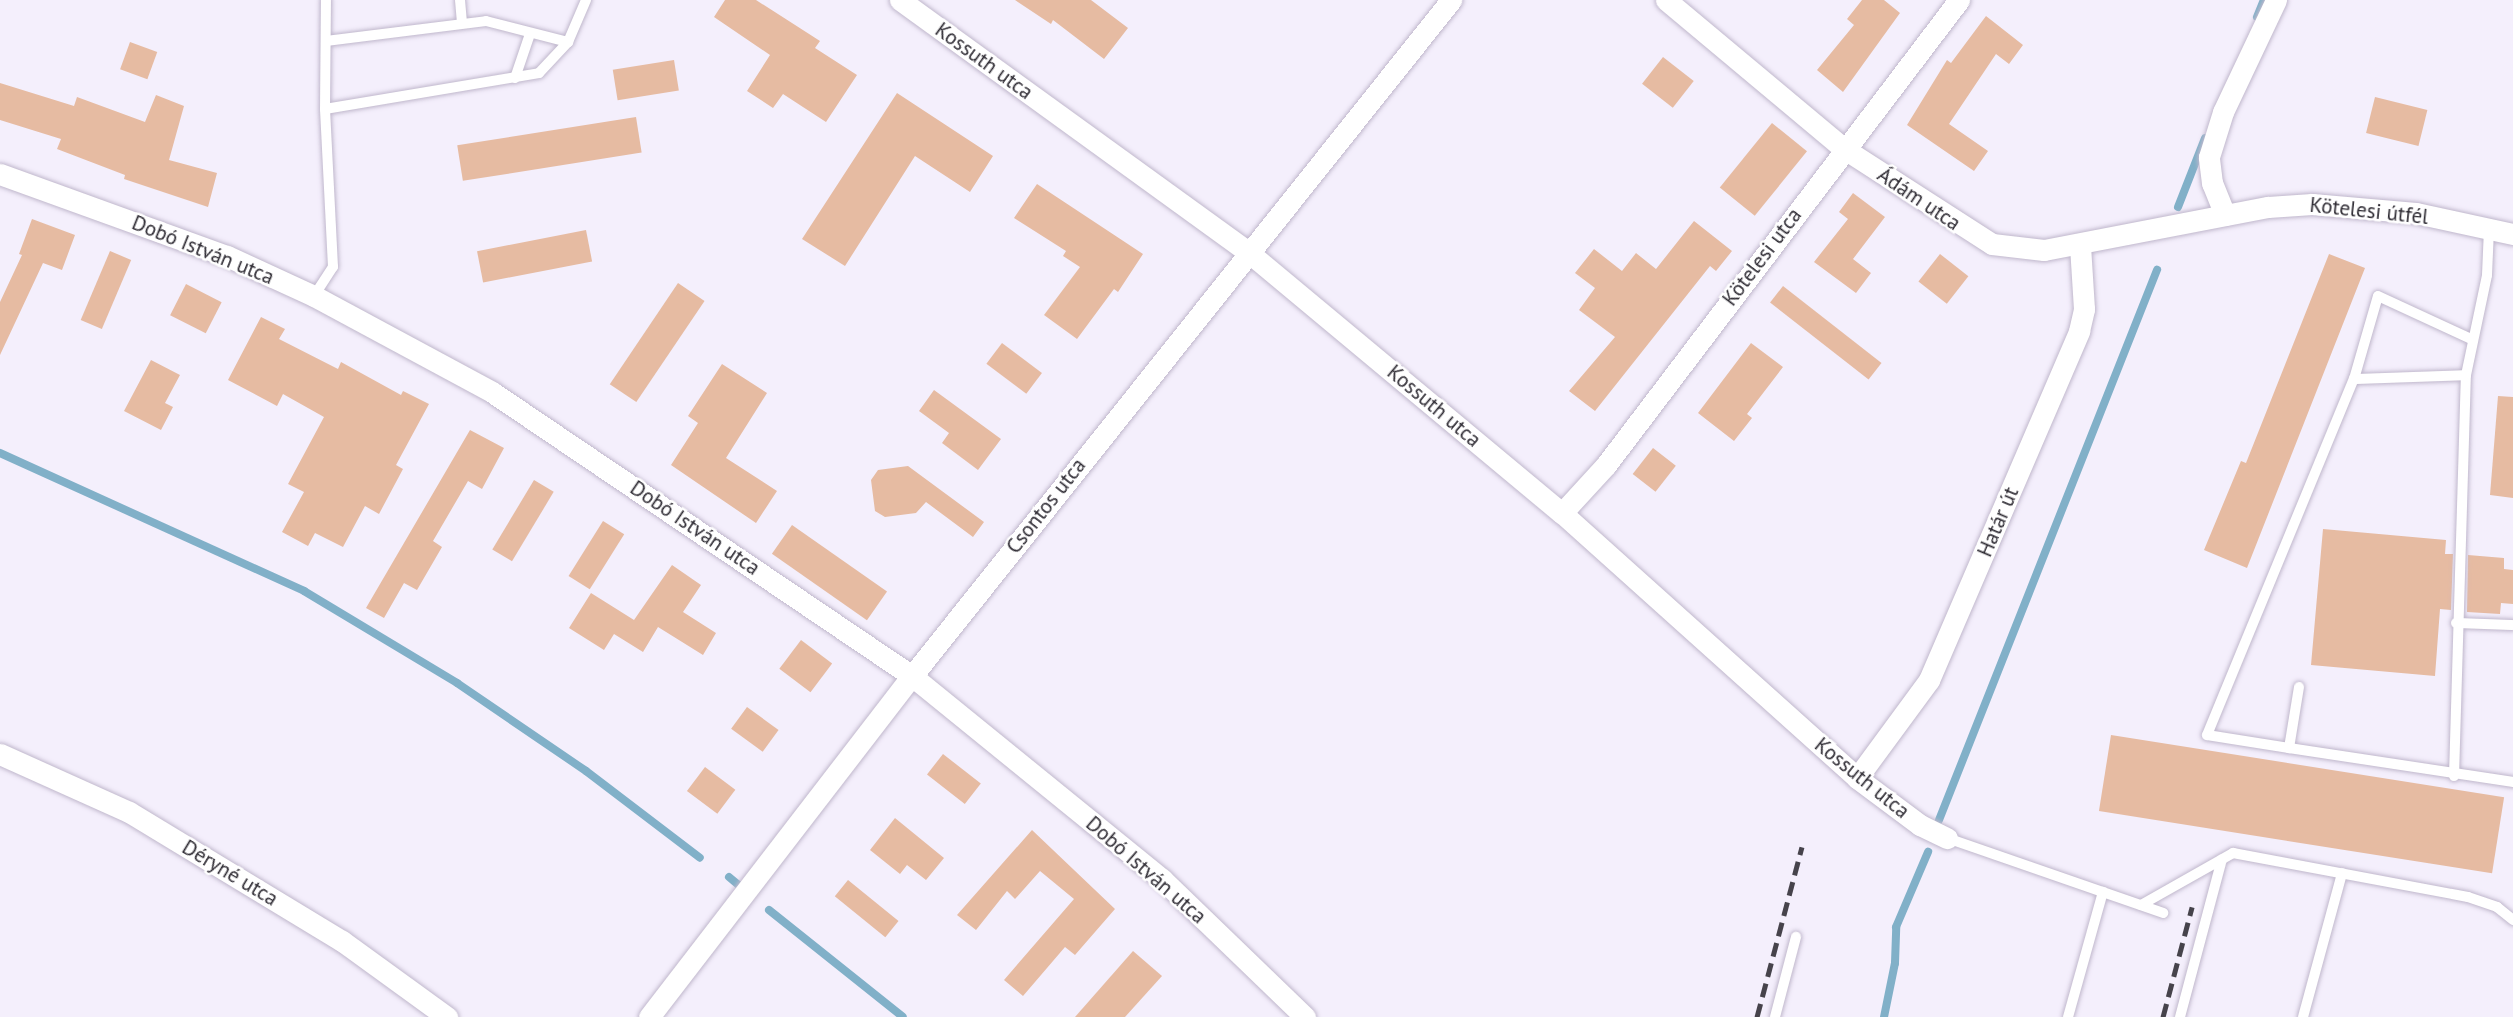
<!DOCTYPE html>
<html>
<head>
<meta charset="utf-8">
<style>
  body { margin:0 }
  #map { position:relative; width:2513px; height:1017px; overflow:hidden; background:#f4effc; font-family:"PT Sans",sans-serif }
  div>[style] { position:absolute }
  .stream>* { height:8px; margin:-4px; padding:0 4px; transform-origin:4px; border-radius:4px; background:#81b0c8 }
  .building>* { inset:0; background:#e6bba2; transform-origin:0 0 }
  .roads { filter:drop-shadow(0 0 2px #c0b7cc) drop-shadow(0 0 2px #c0b7cc) }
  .lane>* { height:10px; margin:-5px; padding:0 5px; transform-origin:5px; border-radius:5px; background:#fff }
  .street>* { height:21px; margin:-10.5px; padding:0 10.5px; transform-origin:10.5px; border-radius:10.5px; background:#fff }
  .rail>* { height:5px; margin-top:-2.5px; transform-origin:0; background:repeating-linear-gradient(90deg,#46434b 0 14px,transparent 0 21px) }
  span { translate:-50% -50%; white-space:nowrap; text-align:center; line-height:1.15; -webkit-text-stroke:5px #fff; paint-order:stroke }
  .street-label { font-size:21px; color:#2e2b33 }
</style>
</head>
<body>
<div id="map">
  <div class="stream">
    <i style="left:2257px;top:17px;width:18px;rotate:-68deg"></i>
    <i style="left:2178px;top:207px;width:74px;rotate:-68.6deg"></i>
    <i style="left:0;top:453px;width:334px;rotate:24.4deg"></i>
    <i style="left:304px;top:591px;width:179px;rotate:31deg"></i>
    <i style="left:457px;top:683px;width:156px;rotate:34.3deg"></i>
    <i style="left:586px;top:771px;width:143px;rotate:37.3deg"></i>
    <i style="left:1939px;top:820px;width:592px;rotate:-68.38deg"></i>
    <i style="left:729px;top:877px;width:17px;rotate:40deg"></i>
    <i style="left:769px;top:910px;width:171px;rotate:38.6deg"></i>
    <i style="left:1884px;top:1017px;width:55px;rotate:-78.5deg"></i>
    <i style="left:1895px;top:963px;width:36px;rotate:-88deg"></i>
    <i style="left:1896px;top:927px;width:82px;rotate:-66.9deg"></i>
  </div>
  <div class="building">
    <i style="clip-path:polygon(725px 0,756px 0,820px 41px,815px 48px,857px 75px,826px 122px,783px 94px,773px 108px,747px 91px,770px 55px,714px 17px)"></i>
    <i style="clip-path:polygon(1015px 0,1091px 0,1128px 28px,1104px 59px,1053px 20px,1051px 24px)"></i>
    <i style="clip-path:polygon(1862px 0,1884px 0,1900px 13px,1843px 92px,1817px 70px,1854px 25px,1847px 19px)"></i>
    <i style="clip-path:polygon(1986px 16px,2023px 45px,2009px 64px,1996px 54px,1949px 124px,1988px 151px,1974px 171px,1907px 125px,1947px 60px,1951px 63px)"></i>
    <i style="left:130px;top:42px;width:29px;height:29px;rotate:20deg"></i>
    <i style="left:1663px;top:57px;width:39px;height:34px;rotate:38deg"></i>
    <i style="left:674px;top:60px;width:31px;height:62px;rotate:81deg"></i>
    <i style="clip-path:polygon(0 83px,74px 106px,77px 97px,145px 122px,156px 95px,184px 106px,169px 160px,217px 173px,208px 207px,124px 179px,125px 175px,57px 149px,61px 139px,0 120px)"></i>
    <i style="clip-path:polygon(897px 93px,993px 156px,970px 192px,915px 156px,845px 266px,802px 239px)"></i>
    <i style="left:2375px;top:97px;width:54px;height:37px;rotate:14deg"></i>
    <i style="left:636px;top:117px;width:36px;height:181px;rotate:81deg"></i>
    <i style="left:1772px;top:123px;width:45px;height:83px;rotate:39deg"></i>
    <i style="clip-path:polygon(1037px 184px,1143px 254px,1118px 292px,1114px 289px,1077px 339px,1044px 315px,1080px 267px,1063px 256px,1066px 251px,1014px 218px)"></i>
    <i style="clip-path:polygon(1853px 193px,1885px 217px,1853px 259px,1871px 273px,1856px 293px,1814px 262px,1848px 219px,1839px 212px)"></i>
    <i style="clip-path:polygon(32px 219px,75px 235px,62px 270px,43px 263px,0 355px,0 302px,22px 255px,19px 254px)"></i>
    <i style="clip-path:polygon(1694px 221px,1732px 251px,1716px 271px,1710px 266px,1595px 411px,1569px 391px,1615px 337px,1579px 310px,1595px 288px,1575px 273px,1594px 249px,1622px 271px,1636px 253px,1656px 269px)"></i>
    <i style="left:586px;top:230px;width:32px;height:111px;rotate:79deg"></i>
    <i style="left:110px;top:251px;width:23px;height:75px;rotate:23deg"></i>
    <i style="left:1940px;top:254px;width:36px;height:35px;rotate:38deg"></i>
    <i style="clip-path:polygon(2329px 254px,2365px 268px,2247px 568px,2204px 550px,2241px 461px,2246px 463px)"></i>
    <i style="left:678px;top:283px;width:32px;height:122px;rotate:34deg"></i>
    <i style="left:186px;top:284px;width:40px;height:35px;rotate:27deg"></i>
    <i style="left:1783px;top:286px;width:125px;height:21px;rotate:38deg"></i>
    <i style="clip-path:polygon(261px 317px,285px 329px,279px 339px,338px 369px,341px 362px,401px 395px,403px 391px,429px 404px,396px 465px,403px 469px,379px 514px,365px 506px,343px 547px,315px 533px,308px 546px,282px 532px,304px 492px,288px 484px,324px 417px,283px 394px,277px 406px,228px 380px)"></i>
    <i style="left:1002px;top:343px;width:50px;height:26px;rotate:37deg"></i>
    <i style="clip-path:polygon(1751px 343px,1783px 367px,1747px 414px,1752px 418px,1734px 441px,1698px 413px)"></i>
    <i style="clip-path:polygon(151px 360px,180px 375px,165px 403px,173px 407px,161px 430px,124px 411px)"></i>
    <i style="clip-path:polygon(722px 364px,767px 393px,726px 458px,777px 491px,756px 523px,671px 465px,698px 423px,688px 416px)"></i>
    <i style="clip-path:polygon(934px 390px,1001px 439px,978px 470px,942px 443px,949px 433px,919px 411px)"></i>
    <i style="clip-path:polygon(2498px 396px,2513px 397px,2513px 498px,2490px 495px)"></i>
    <i style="clip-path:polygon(470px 430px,504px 448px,482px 489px,468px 481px,433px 541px,442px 547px,417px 590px,404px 583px,384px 618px,366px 608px)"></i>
    <i style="left:1653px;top:448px;width:29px;height:33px;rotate:38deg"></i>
    <i style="clip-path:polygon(908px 466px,984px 522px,973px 537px,926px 502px,916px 513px,885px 517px,875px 511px,871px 480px,878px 470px)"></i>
    <i style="left:534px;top:480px;width:23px;height:81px;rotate:31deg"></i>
    <i style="left:603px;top:521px;width:25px;height:65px;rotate:32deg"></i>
    <i style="left:792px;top:525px;width:116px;height:35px;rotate:35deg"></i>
    <i style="clip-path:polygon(2323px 529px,2446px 540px,2445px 554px,2453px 554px,2451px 610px,2440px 609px,2435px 676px,2311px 665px)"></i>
    <i style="clip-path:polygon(2468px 555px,2504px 558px,2504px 569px,2513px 570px,2513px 604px,2501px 603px,2500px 614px,2467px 612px)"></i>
    <i style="clip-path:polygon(672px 565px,701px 585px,683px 612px,716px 633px,703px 655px,658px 627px,643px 652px,614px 634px,604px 650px,569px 628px,591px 593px,634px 620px)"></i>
    <i style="left:801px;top:640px;width:39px;height:36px;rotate:37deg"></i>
    <i style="left:747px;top:707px;width:39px;height:27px;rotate:36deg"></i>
    <i style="left:2111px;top:735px;width:398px;height:77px;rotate:9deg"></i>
    <i style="left:943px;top:754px;width:48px;height:26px;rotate:38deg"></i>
    <i style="left:705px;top:767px;width:38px;height:30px;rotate:37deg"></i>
    <i style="clip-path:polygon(895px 818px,944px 858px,926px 880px,907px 865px,900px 874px,870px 850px)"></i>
    <i style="clip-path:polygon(1032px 830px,1115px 909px,1075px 955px,1065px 947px,1023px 996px,1004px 980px,1074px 899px,1040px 871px,1015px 899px,1007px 891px,976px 930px,957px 915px)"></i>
    <i style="left:848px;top:880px;width:65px;height:21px;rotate:39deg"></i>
    <i style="clip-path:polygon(1133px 951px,1162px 976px,1125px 1017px,1075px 1017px)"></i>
  </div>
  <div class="roads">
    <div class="lane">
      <i style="left:460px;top:0;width:22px;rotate:85deg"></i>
      <i style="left:326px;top:41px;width:161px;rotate:-7.1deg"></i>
      <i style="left:486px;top:21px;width:85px;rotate:14.4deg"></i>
      <i style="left:515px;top:78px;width:46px;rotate:-71.2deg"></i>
      <i style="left:325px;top:109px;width:217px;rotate:-9.5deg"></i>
      <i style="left:539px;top:73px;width:42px;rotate:-46.9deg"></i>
      <i style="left:568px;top:42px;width:46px;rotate:-66.8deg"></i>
      <i style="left:314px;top:296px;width:35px;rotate:-57deg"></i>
      <i style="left:333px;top:267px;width:158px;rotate:-92.9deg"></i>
      <i style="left:325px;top:109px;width:109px;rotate:-89.5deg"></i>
      <i style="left:2354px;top:379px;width:112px;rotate:-2deg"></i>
      <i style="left:2456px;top:623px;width:57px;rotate:2deg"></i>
      <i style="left:2299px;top:687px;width:62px;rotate:99.3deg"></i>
      <i style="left:2289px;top:748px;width:227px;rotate:8.6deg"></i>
      <i style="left:2289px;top:748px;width:83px;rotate:-171deg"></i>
      <i style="left:2207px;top:735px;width:385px;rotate:-67.6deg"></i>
      <i style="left:2354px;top:379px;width:86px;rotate:-73.9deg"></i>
      <i style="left:2378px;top:296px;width:102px;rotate:24.8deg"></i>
      <i style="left:2454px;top:776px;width:401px;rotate:-88.3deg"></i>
      <i style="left:2466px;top:375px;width:102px;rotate:-78.1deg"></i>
      <i style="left:2487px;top:275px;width:46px;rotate:-87.5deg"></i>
      <i style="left:1947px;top:838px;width:229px;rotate:19.1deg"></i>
      <i style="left:2141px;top:905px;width:106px;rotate:-29.5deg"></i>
      <i style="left:2233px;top:853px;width:239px;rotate:10.6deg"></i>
      <i style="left:2468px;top:897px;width:31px;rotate:19deg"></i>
      <i style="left:2497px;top:907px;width:21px;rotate:39deg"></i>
      <i style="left:1775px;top:1017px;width:83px;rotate:-75.3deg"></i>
      <i style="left:2068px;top:1017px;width:130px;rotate:-74.4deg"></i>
      <i style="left:2180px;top:1017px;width:163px;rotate:-75.1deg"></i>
      <i style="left:2303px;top:1017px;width:149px;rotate:-74.8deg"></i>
    </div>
    <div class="street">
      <i style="left:900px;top:0;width:428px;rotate:35.9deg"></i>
      <i style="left:1247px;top:251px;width:410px;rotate:39.8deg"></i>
      <i style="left:1562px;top:513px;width:397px;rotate:41.9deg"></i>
      <i style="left:1857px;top:778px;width:79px;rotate:36.7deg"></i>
      <i style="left:1920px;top:825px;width:30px;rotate:26deg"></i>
      <i style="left:1666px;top:0;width:231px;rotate:39.9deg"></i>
      <i style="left:1843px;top:148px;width:177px;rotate:32.8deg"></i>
      <i style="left:1992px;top:244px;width:52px;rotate:6.6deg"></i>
      <i style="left:2044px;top:250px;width:228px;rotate:-10.9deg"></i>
      <i style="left:2268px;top:207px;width:44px;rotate:-3.9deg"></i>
      <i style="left:2312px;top:204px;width:104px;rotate:4.9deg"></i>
      <i style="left:2416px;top:213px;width:99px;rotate:12.2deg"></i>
      <i style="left:0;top:174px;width:241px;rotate:19.9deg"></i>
      <i style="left:227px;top:256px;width:96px;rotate:24.7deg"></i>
      <i style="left:314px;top:296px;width:202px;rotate:28.3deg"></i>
      <i style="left:492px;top:392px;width:507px;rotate:34.07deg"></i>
      <i style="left:912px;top:676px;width:322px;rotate:39.1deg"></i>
      <i style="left:1162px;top:879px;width:199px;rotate:44deg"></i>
      <i style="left:2225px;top:215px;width:35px;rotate:-112deg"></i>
      <i style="left:2212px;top:183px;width:26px;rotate:-97deg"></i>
      <i style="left:2209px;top:157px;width:47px;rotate:-72.7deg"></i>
      <i style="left:2223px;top:112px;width:124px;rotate:-64.7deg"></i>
      <i style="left:1562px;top:513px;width:65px;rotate:-47.5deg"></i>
      <i style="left:1606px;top:465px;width:584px;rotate:-52.8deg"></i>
      <i style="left:0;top:754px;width:141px;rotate:24.2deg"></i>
      <i style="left:129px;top:812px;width:249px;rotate:31.2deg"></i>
      <i style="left:342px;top:941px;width:130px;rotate:35.9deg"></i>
      <i style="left:1857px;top:778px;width:122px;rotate:-53.7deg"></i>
      <i style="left:1929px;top:680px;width:380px;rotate:-66.7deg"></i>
      <i style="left:2079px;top:331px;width:23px;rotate:-77deg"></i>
      <i style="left:2084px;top:309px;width:64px;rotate:-93.6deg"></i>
      <i style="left:649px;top:1017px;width:431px;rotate:-52.4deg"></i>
      <i style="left:912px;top:676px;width:865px;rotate:-51.43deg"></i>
    </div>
  </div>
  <div class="rail">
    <i style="left:1757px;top:1017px;width:176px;rotate:-75.2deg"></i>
    <i style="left:2163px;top:1017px;width:114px;rotate:-75.2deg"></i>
  </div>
  <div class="street-label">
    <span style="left:984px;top:61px;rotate:36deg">Kossuth utca</span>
    <span style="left:1919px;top:199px;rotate:34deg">Ádám utca</span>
    <span style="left:2369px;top:211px;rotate:6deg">Kötelesi útfél</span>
    <span style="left:203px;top:250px;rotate:22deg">Dobó István utca</span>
    <span style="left:1762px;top:257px;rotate:-53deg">Kötelesi utca</span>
    <span style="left:1434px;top:406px;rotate:40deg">Kossuth utca</span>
    <span style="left:1046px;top:506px;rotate:-52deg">Csontos utca</span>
    <span style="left:1998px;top:522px;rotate:-67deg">Határ út</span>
    <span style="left:695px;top:528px;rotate:34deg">Dobó István utca</span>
    <span style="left:1862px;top:778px;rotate:39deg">Kossuth utca</span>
    <span style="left:1146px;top:870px;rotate:41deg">Dobó István utca</span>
    <span style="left:230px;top:873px;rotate:31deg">Déryné utca</span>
  </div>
</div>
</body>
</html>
